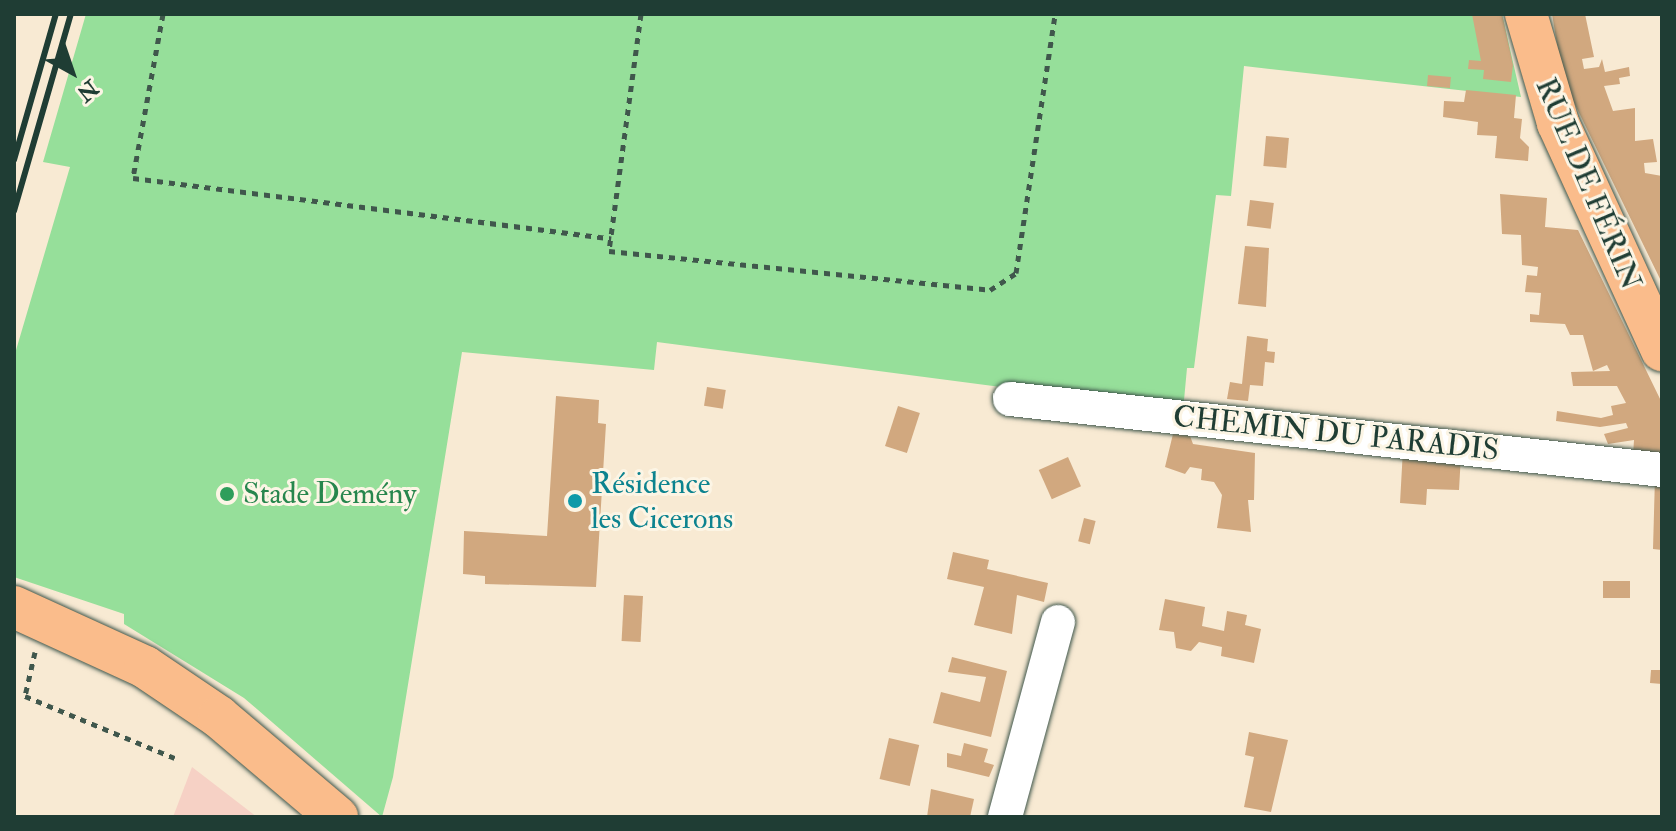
<!DOCTYPE html>
<html>
<head>
<meta charset="utf-8">
<style>
  body { margin:0 }
  #map { position:relative; width:1676px; height:831px; overflow:hidden; background:#f8ead3; font-family:"IM FELL Double Pica",serif }
  div>[style] { position:absolute }
  .built>* { inset:0; background:#f6d1c5 }
  .green>* { inset:0; background:#96df9a }
  .building>* { inset:0; background:#d1a87f; transform-origin:0 0 }
  .path>* { height:5px; margin-top:-2.5px; transform-origin:0; background:repeating-linear-gradient(90deg,#40574c 0 6px,transparent 0 12px) }
  .roads { filter:drop-shadow(0 0 2px #40574c) drop-shadow(0 0 2px #40574c) }
  .minor>* { height:34px; margin:-17px; padding:0 17px; transform-origin:17px; border-radius:17px; background:#fff }
  .major>* { height:42px; margin:-21px; padding:0 21px; transform-origin:21px; border-radius:21px; background:#fabc8b }
  .rail>* { height:6px; margin:-3px; padding:0 3px; transform-origin:3px; border-radius:3px; background:#1f3d34 }
  .dots>* { width:22px; height:22px; translate:-50% -50%; box-sizing:border-box; border:4px solid #fcf5e5; border-radius:50% }
  span { translate:-50% -50%; white-space:nowrap; text-align:center; line-height:1.15; -webkit-text-stroke:6px #fcf5e5; paint-order:stroke }
  .street-label { font-size:30px; color:#1f3d34 }
  .culture-label { font-size:30px; color:#0d838f }
  .left { translate:0 -50%; text-align:left }
  .leisure-label { font-size:30px; color:#27864d }
  .frame { position:absolute; inset:0; border:16px solid #1f3d34; pointer-events:none }
  .north { position:absolute; left:32px; top:32px; width:80px; height:80px; -webkit-text-stroke:6px #fcf5e5; paint-order:stroke; rotate:140deg; font-size:22px; font-weight:700; line-height:32px; text-align:center; color:#1f3d34 }
  .north::after { content:''; display:block; margin:auto; width:28px; height:36px; background:#1f3d34; clip-path:polygon(50% 0,100% 100%,50% 72%,0 100%) }
</style>
</head>
<body>
<div id="map">
  <div class="built">
    <i style="clip-path:polygon(192px 767px,257px 817px,173px 817px)"></i>
  </div>
  <div class="green">
    <i style="clip-path:polygon(86px 14px,1502px 14px,1521px 97px,1244px 66px,1231px 196px,1216px 195px,1194px 368px,1187px 368px,1183px 411px,657px 342px,654px 370px,462px 352px,393px 777px,382px 817px,244px 698px,124px 624px,124px 614px,14px 577px,14px 357px,70px 167px,43px 162px)"></i>
  </div>
  <div class="building">
    <i style="clip-path:polygon(1472px 14px,1502px 14px,1513px 65px,1511px 82px,1483px 79px,1484px 70px,1468px 69px,1469px 60px,1481px 61px)"></i>
    <i style="clip-path:polygon(1552px 14px,1585px 14px,1594px 57px,1582px 59px,1584px 69px,1599px 67px,1602px 59px,1605px 72px,1629px 67px,1630px 76px,1619px 78px,1620px 84px,1604px 86px,1613px 111px,1635px 108px,1635px 141px,1653px 139px,1657px 162px,1644px 163px,1645px 173px,1662px 176px,1662px 283px,1563px 80px)"></i>
    <i style="left:1428px;top:75px;width:23px;height:11px;rotate:5deg"></i>
    <i style="clip-path:polygon(1466px 90px,1516px 95px,1514px 118px,1522px 119px,1520px 138px,1529px 147px,1528px 161px,1495px 158px,1497px 136px,1477px 135px,1478px 122px,1443px 117px,1444px 101px,1464px 102px)"></i>
    <i style="left:1266px;top:136px;width:23px;height:30px;rotate:5deg"></i>
    <i style="clip-path:polygon(1500px 194px,1547px 198px,1545px 227px,1578px 230px,1662px 403px,1662px 468px,1633px 455px,1634px 440px,1608px 444px,1604px 434px,1628px 428px,1626px 423px,1600px 427px,1556px 421px,1557px 411px,1601px 418px,1613px 415px,1611px 406px,1626px 403px,1617px 386px,1573px 386px,1571px 372px,1610px 371px,1607px 365px,1593px 371px,1583px 335px,1570px 335px,1565px 324px,1530px 322px,1530px 314px,1539px 315px,1541px 293px,1525px 292px,1527px 275px,1537px 276px,1538px 267px,1522px 265px,1521px 235px,1502px 234px)"></i>
    <i style="left:1250px;top:200px;width:24px;height:26px;rotate:7deg"></i>
    <i style="clip-path:polygon(1245px 246px,1269px 248px,1266px 307px,1238px 304px)"></i>
    <i style="clip-path:polygon(1247px 336px,1268px 339px,1267px 351px,1275px 352px,1274px 363px,1265px 362px,1263px 386px,1250px 385px,1248px 401px,1227px 399px,1230px 382px,1242px 384px)"></i>
    <i style="left:707px;top:387px;width:19px;height:19px;rotate:9deg"></i>
    <i style="clip-path:polygon(556px 396px,599px 400px,598px 423px,606px 424px,596px 587px,485px 584px,485px 576px,463px 574px,464px 531px,547px 536px)"></i>
    <i style="left:898px;top:406px;width:23px;height:42px;rotate:18deg"></i>
    <i style="clip-path:polygon(1173px 434px,1190px 436px,1193px 444px,1255px 453px,1254px 500px,1248px 500px,1251px 532px,1217px 528px,1222px 495px,1214px 482px,1201px 480px,1202px 469px,1190px 467px,1185px 474px,1165px 467px)"></i>
    <i style="clip-path:polygon(1403px 449px,1461px 455px,1459px 490px,1427px 489px,1426px 505px,1400px 503px)"></i>
    <i style="left:1068px;top:457px;width:32px;height:32px;rotate:66deg"></i>
    <i style="clip-path:polygon(1655px 477px,1662px 477px,1662px 550px,1653px 549px)"></i>
    <i style="left:1084px;top:518px;width:12px;height:24px;rotate:14deg"></i>
    <i style="clip-path:polygon(953px 552px,989px 560px,987px 569px,1048px 583px,1044px 602px,1017px 595px,1012px 634px,974px 625px,984px 587px,947px 579px)"></i>
    <i style="left:1603px;top:581px;width:27px;height:17px"></i>
    <i style="left:624px;top:595px;width:19px;height:46px;rotate:3deg"></i>
    <i style="clip-path:polygon(1165px 599px,1205px 607px,1202px 626px,1224px 631px,1227px 611px,1247px 615px,1245px 625px,1261px 629px,1254px 663px,1221px 656px,1222px 647px,1199px 642px,1191px 651px,1176px 648px,1174px 632px,1159px 630px)"></i>
    <i style="clip-path:polygon(952px 657px,1007px 671px,991px 737px,933px 723px,941px 692px,980px 702px,986px 677px,948px 672px)"></i>
    <i style="clip-path:polygon(1651px 670px,1662px 670px,1662px 684px,1650px 683px)"></i>
    <i style="clip-path:polygon(1249px 732px,1288px 740px,1271px 812px,1244px 807px,1254px 757px,1245px 755px)"></i>
    <i style="left:889px;top:738px;width:31px;height:42px;rotate:13deg"></i>
    <i style="clip-path:polygon(964px 743px,988px 749px,984px 762px,994px 765px,989px 777px,947px 767px,947px 753px,961px 756px)"></i>
    <i style="clip-path:polygon(931px 789px,974px 799px,970px 817px,927px 817px)"></i>
  </div>
  <div class="path">
    <i style="left:163px;top:14px;width:167px;rotate:100.4deg"></i>
    <i style="left:133px;top:178px;width:482px;rotate:7.2deg"></i>
    <i style="left:641px;top:14px;width:239px;rotate:97.7deg"></i>
    <i style="left:609px;top:251px;width:383px;rotate:5.8deg"></i>
    <i style="left:990px;top:290px;width:31px;rotate:-33deg"></i>
    <i style="left:1016px;top:273px;width:262px;rotate:-81.4deg"></i>
    <i style="left:35px;top:652px;width:45px;rotate:102.8deg"></i>
    <i style="left:25px;top:696px;width:162px;rotate:22.5deg"></i>
  </div>
  <div class="roads">
    <div class="minor">
      <i style="left:1010px;top:399px;width:656px;rotate:6.21deg"></i>
      <i style="left:1005px;top:817px;width:202px;rotate:-74.8deg"></i>
    </div>
    <div class="major">
      <i style="left:1526px;top:14px;width:114px;rotate:73.6deg"></i>
      <i style="left:1558px;top:123px;width:250px;rotate:65.4deg"></i>
      <i style="left:14px;top:607px;width:144px;rotate:24.6deg"></i>
      <i style="left:145px;top:667px;width:89px;rotate:34deg"></i>
      <i style="left:219px;top:717px;width:155px;rotate:40.3deg"></i>
    </div>
  </div>
  <div class="rail">
    <i style="left:14px;top:160px;width:152px;rotate:-74deg"></i>
    <i style="left:14px;top:211px;width:205px;rotate:-73.9deg"></i>
  </div>
  <div class="dots">
    <i style="left:227px;top:494px;background:#2e9e5b"></i>
    <i style="left:575px;top:501px;background:#0f9aa8"></i>
  </div>
  <div class="street-label">
    <span style="left:1588px;top:184px;rotate:67deg">RUE DE FÉRIN</span>
    <span style="left:1336px;top:434px;rotate:6deg">CHEMIN DU PARADIS</span>
  </div>
  <div class="culture-label">
    <span class="left" style="left:591px;top:501px">Résidence<br>les Cicerons</span>
  </div>
  <div class="leisure-label">
    <span class="left" style="left:243px;top:494px">Stade Demény</span>
  </div>
  <div class="frame"></div>
  <div class="north">N</div>
</div>
</body>
</html>
